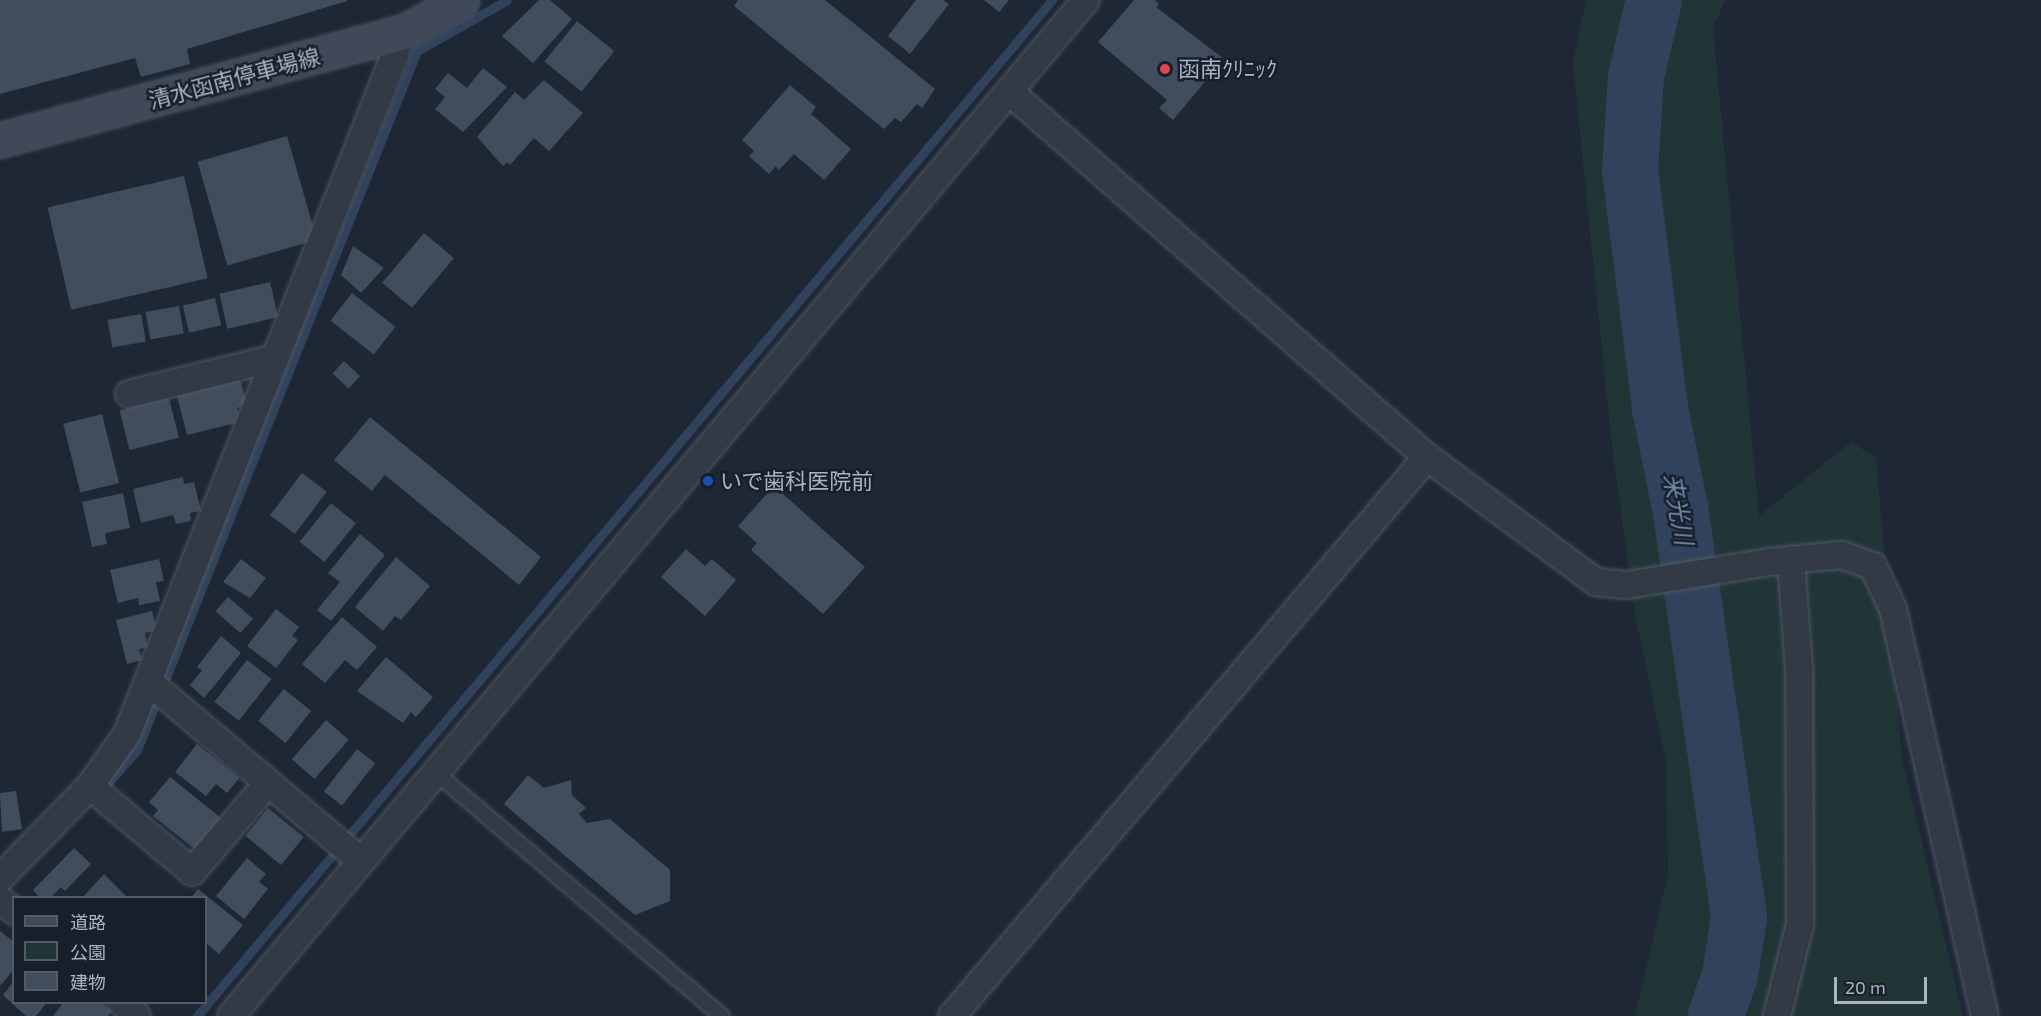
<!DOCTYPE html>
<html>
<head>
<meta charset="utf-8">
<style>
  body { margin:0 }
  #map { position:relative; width:2041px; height:1016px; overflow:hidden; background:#1e2835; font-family:"Exo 2","Noto Sans JP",sans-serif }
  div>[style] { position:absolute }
  .green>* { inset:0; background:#213537 }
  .stream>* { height:9px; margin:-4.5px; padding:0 4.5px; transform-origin:4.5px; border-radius:4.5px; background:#31435c }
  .river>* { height:56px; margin:-28px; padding:0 28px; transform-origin:28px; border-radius:28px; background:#31435c }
  .building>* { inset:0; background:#414d5d; transform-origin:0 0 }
  .roads { filter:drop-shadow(0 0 2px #4f5764) drop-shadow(0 0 2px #4f5764) }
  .lane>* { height:14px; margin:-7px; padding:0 7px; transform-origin:7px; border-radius:7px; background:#323a45 }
  .street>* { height:26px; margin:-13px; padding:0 13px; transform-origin:13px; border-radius:13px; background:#323a45 }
  .secondary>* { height:33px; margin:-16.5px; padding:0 16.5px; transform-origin:16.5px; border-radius:16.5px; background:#404958 }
  .dots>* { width:16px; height:16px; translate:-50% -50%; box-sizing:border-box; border:3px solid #171f2a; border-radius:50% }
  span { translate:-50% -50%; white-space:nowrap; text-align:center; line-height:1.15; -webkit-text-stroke:5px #171f2a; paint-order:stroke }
  .poi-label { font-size:22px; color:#abb4c3 }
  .left { translate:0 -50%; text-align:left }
  .street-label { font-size:22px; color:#abb4c3 }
  .water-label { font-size:24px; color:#738cac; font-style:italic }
  .legend { position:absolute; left:12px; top:896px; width:195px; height:108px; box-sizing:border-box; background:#171f2a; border:2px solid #525b67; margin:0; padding:8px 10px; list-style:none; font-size:18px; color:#abb4c3 }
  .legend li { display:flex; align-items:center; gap:12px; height:30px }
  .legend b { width:30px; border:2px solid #525b67 }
  .scale { position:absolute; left:1834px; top:977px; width:93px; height:27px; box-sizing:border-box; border:3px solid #abb4c3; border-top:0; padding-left:8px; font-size:18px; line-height:21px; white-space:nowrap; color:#abb4c3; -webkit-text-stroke:4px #171f2a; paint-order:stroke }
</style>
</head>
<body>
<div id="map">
  <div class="green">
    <i style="clip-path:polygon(1586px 0,1725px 0,1713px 29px,1759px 516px,1851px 442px,1876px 458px,1902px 759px,1963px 1016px,1635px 1016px,1668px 875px,1666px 762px,1635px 613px,1612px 446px,1573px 63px)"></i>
  </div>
  <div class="stream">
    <i style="left:100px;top:792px;width:56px;rotate:-48.6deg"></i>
    <i style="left:137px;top:750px;width:753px;rotate:-68.17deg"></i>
    <i style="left:417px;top:51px;width:103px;rotate:-29.5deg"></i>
    <i style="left:197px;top:1016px;width:1328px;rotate:-49.92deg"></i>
  </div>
  <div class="river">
    <i style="left:1654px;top:0;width:79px;rotate:103.2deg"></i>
    <i style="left:1636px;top:77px;width:93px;rotate:93.7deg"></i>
    <i style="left:1630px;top:170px;width:241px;rotate:82.8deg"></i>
    <i style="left:1660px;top:409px;width:100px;rotate:78.5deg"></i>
    <i style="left:1680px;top:507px;width:415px;rotate:81.8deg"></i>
    <i style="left:1739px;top:918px;width:58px;rotate:99deg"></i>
    <i style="left:1730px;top:975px;width:43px;rotate:108.9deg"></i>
  </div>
  <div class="building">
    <i style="clip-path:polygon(0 0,347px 0,347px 1px,187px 49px,190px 64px,141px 77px,135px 58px,0 94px)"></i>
    <i style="clip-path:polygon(539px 0,550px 0,572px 19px,533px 63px,502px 36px)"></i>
    <i style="clip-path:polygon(738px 0,825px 0,935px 89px,922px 108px,917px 104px,901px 122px,895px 118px,884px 129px,734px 6px)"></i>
    <i style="clip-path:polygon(916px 0,943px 0,949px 4px,910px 54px,888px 36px)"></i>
    <i style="clip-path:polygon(984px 0,1009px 0,999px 12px)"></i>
    <i style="clip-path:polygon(1134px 0,1155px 0,1159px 4px,1156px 7px,1224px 59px,1173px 120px,1159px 108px,1167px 100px,1098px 42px)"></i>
    <i style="left:577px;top:21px;width:48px;height:52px;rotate:39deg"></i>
    <i style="clip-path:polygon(483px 68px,507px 87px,463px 132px,435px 109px,445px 97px,435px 89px,448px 73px,467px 88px)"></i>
    <i style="clip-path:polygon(544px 80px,583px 113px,549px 151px,534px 138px,510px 165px,507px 162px,503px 166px,477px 137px,515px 92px,524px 100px)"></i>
    <i style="clip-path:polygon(790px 85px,816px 107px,811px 114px,851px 149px,824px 180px,794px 154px,779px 170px,776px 166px,769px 174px,749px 156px,754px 151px,742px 140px)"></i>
    <i style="left:287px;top:136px;width:108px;height:93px;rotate:74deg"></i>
    <i style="left:184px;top:176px;width:105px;height:140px;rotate:77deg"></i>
    <i style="left:424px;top:233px;width:39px;height:65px;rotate:40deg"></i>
    <i style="clip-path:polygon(353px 246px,384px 268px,361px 293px,341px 275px)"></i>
    <i style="left:270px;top:282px;width:36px;height:52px;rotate:77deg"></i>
    <i style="left:352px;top:293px;width:55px;height:35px;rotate:38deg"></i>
    <i style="left:215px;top:298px;width:28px;height:33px;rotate:77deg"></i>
    <i style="left:179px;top:306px;width:28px;height:34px;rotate:80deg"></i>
    <i style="left:141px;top:314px;width:28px;height:34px;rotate:80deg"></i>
    <i style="left:344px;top:361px;width:22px;height:17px;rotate:43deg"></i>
    <i style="clip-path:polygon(240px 379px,247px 404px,237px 408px,240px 422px,187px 435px,177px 396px)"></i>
    <i style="left:169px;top:398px;width:41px;height:51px;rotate:76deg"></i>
    <i style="left:102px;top:414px;width:71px;height:40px;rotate:76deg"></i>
    <i style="clip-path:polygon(370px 417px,541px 557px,519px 585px,385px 475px,372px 491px,334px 460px)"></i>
    <i style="left:302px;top:473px;width:31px;height:53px;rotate:37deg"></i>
    <i style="clip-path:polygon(183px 477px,184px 484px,194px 482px,201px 511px,190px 513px,191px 521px,176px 524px,173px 515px,141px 523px,133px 489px)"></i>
    <i style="clip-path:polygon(774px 486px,865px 567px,823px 614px,751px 550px,757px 543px,738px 526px)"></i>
    <i style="clip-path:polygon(123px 493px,130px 528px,105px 533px,107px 544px,92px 547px,82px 502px)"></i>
    <i style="left:331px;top:503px;width:32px;height:50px;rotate:39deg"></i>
    <i style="clip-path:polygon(360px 534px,385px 555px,331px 621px,317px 610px,340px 582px,328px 573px)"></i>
    <i style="clip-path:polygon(686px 549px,705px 566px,712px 559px,736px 580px,705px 616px,661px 577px)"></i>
    <i style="clip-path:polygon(396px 557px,430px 586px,401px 620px,395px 616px,383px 631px,355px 607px)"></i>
    <i style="clip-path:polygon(159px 559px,164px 581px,156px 582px,160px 601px,139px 605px,138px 598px,118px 603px,110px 570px)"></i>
    <i style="clip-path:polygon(241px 559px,266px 578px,250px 598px,223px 582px)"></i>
    <i style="left:228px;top:597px;width:33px;height:19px;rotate:41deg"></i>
    <i style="clip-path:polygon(276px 609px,299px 627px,292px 636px,298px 640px,276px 668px,247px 646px)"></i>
    <i style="clip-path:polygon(152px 611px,157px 630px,145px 633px,148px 647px,139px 649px,142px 660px,127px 664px,116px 620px)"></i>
    <i style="clip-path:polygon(342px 617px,377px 647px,357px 670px,345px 660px,325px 683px,302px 664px)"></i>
    <i style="clip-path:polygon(221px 636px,241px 653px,204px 698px,190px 685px,202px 670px,197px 667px)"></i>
    <i style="clip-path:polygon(386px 657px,433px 697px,416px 717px,411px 712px,403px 723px,357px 691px)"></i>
    <i style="left:247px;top:660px;width:31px;height:53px;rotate:38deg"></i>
    <i style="left:284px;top:689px;width:35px;height:41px;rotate:39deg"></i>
    <i style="left:326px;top:720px;width:30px;height:52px;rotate:41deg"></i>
    <i style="clip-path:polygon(197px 744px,239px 778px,227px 793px,216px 784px,206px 796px,175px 772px)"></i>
    <i style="left:357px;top:749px;width:23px;height:54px;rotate:38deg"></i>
    <i style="clip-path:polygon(528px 775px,544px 788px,571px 780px,572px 795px,586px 808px,579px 814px,587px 823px,610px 819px,670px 870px,670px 901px,635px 915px,504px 804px)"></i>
    <i style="clip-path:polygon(170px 777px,221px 818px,196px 850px,153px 816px,158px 810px,149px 802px)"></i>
    <i style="clip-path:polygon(16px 791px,22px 829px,2px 832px,0 793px)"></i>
    <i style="left:268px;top:808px;width:46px;height:36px;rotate:39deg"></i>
    <i style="clip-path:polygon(74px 848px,91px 864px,65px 891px,61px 887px,50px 898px,40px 898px,33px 890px)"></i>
    <i style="clip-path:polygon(247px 858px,266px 874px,259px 882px,268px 889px,244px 919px,216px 896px)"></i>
    <i style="clip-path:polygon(104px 874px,128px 898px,82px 898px)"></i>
    <i style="clip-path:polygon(198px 889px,243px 925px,219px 954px,206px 943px,206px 898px,191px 898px)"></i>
    <i style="clip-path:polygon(0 931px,14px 942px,14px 969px,0 986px)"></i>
    <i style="clip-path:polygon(14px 981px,14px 1002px,47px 1002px,36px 1016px,26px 1016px,3px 995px)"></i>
    <i style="clip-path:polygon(64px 1002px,101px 1002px,112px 1011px,108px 1016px,53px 1016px)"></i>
  </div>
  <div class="roads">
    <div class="lane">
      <i style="left:435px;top:772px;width:377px;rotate:40.4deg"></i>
    </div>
    <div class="street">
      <i style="left:1011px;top:93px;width:553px;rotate:41.19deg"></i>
      <i style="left:1427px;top:457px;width:210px;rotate:36.5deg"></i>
      <i style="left:1596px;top:582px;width:31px;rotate:6deg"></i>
      <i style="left:1627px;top:585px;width:144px;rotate:-9.2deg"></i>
      <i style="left:1769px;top:562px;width:73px;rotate:-5.5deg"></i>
      <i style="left:1842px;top:555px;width:33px;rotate:20deg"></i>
      <i style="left:1873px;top:566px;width:47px;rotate:65.1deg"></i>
      <i style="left:1893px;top:609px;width:417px;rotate:77.3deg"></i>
      <i style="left:129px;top:394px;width:151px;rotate:-13.8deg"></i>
      <i style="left:149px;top:682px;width:276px;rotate:40.2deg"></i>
      <i style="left:90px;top:786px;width:133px;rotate:40.1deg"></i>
      <i style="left:192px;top:872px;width:117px;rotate:-49.5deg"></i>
      <i style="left:0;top:878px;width:129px;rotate:-45.6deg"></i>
      <i style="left:90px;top:786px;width:64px;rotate:-54.6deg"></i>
      <i style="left:127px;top:734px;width:755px;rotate:-68.47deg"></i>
      <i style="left:0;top:900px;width:18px;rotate:38deg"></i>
      <i style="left:121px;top:1002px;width:21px;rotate:41deg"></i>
      <i style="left:231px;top:1016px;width:1328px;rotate:-49.92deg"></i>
      <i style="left:952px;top:1016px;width:734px;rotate:-49.64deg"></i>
      <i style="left:1777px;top:1016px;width:95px;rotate:-76deg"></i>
      <i style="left:1800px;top:924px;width:255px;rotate:-90.2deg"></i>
      <i style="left:1799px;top:669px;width:110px;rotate:-94.2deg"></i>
    </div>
    <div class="secondary">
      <i style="left:0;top:140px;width:418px;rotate:-15deg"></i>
      <i style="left:404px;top:32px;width:66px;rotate:-28.9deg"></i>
    </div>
  </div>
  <div class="dots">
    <i style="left:1165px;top:69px;background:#e0444e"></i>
    <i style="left:708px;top:481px;background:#1a4fb4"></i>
  </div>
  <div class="poi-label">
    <span class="left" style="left:1178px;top:69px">函南ｸﾘﾆｯｸ</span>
    <span class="left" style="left:720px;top:481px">いで歯科医院前</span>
  </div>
  <div class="street-label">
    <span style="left:234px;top:78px;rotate:-15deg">清水函南停車場線</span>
  </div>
  <div class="water-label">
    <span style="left:1679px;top:509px;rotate:80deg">来光川</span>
  </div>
  <ul class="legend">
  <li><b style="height:8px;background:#404958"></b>道路</li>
  <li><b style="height:16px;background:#213537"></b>公園</li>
  <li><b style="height:16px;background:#414d5d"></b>建物</li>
  </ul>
  <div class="scale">20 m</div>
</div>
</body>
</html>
